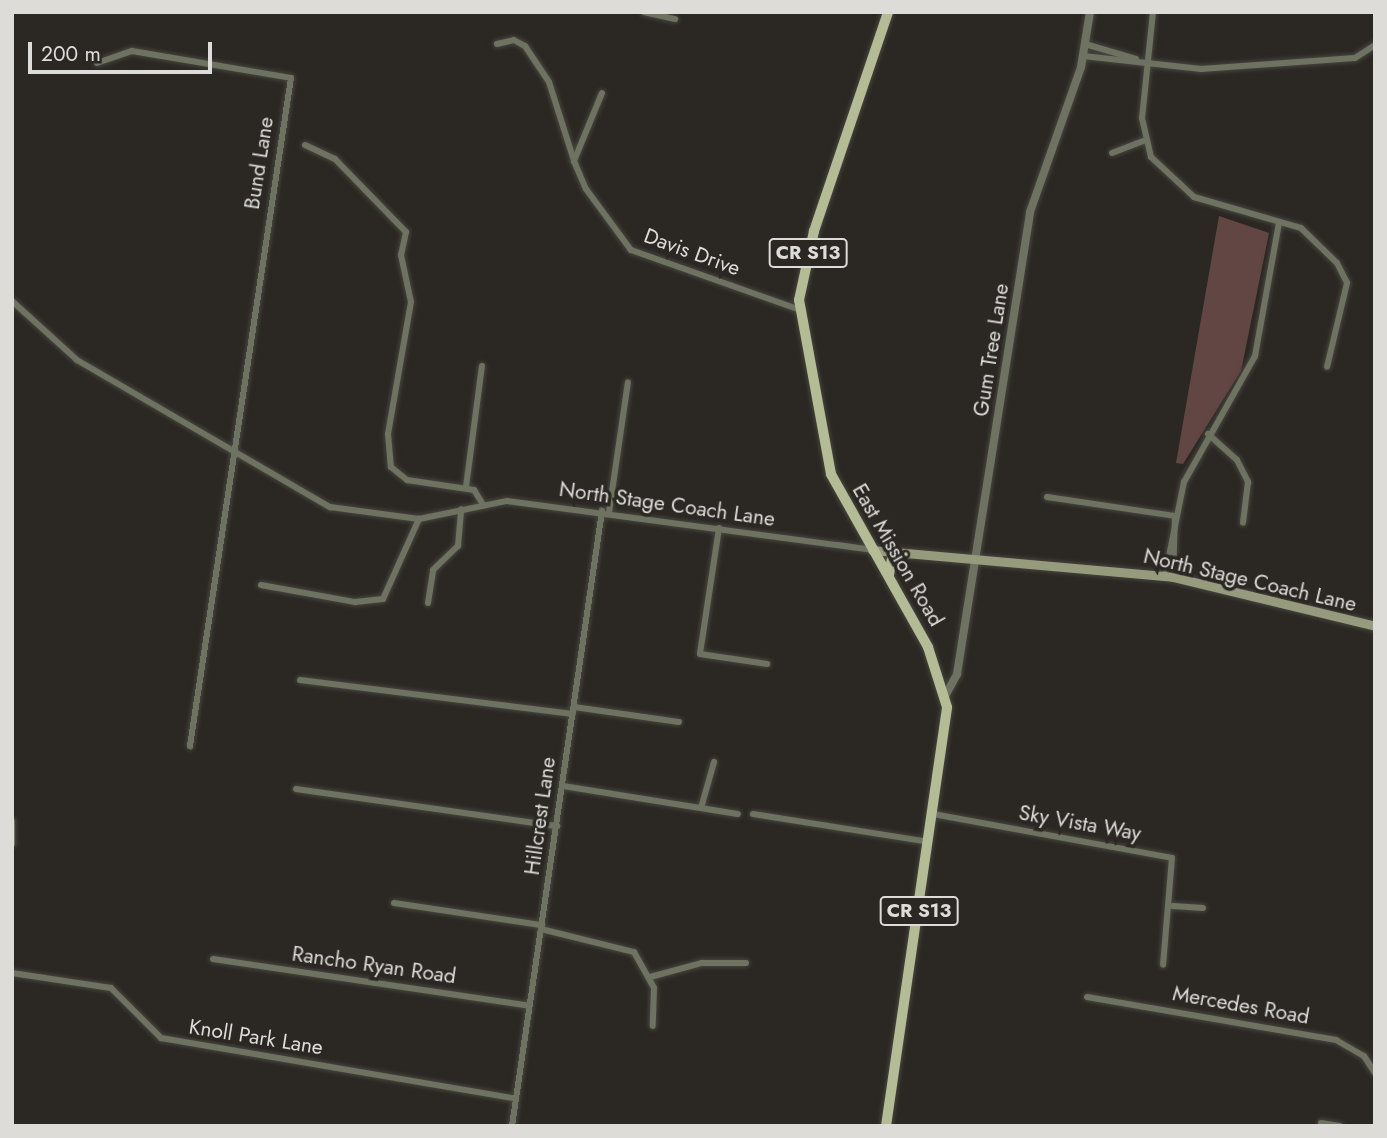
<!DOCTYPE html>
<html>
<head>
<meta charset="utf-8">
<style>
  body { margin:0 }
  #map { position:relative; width:1387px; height:1138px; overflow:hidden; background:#2b2823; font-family:Jost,sans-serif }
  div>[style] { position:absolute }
  .green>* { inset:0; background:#624644 }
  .roads { filter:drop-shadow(0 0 2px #484540) drop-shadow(0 0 2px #484540) }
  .minor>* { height:6px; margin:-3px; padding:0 3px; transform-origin:3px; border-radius:3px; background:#6e7260 }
  .tertiary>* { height:8px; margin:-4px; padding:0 4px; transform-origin:4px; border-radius:4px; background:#6e7260 }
  .secondary>* { height:9px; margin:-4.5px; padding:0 4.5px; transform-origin:4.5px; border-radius:4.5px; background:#969b7e }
  .primary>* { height:10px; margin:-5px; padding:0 5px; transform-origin:5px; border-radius:5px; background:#b4bc96 }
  span { translate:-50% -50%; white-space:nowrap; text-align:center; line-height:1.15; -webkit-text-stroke:7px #2b2823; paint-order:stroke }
  .shield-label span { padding:2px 5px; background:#2b2823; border:2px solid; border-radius:5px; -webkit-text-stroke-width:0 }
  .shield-label { font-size:19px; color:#dedcd9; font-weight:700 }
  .street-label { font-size:21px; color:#dedcd9 }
  .frame { position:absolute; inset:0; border:14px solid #dedcd9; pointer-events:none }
  .scale { position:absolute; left:28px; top:42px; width:184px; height:32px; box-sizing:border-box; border:4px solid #dedcd9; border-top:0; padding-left:9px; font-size:21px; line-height:24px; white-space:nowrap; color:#dedcd9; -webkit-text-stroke:5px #2b2823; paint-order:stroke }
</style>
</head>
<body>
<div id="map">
  <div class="green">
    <i style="clip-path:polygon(1219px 216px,1269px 233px,1241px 371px,1183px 464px,1176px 463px)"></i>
  </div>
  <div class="roads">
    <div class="minor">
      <i style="left:644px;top:12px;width:32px;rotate:13deg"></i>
      <i style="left:1153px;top:12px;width:107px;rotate:95.9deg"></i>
      <i style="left:1142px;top:118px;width:40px;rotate:77deg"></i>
      <i style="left:1151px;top:157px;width:59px;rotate:42.9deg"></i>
      <i style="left:1194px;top:197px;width:111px;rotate:16.2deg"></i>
      <i style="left:1301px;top:228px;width:50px;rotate:44.2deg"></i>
      <i style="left:1337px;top:263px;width:22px;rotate:63deg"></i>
      <i style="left:1347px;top:283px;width:86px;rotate:103.4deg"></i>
      <i style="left:497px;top:44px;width:17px;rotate:-13deg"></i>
      <i style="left:514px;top:40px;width:13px;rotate:29deg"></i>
      <i style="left:525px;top:46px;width:43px;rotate:56.3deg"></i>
      <i style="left:549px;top:82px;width:83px;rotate:72.4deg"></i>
      <i style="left:1085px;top:44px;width:53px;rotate:16.4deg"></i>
      <i style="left:1083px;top:56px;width:119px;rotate:6.3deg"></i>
      <i style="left:1201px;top:69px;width:154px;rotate:-4.1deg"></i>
      <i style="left:1355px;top:58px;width:24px;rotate:-33deg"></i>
      <i style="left:97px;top:63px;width:37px;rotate:-19deg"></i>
      <i style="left:132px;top:51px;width:161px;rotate:9.6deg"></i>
      <i style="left:291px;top:78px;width:676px;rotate:98.6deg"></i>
      <i style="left:602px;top:93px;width:74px;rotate:112.4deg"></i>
      <i style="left:574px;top:161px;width:30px;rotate:67deg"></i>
      <i style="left:586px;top:189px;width:76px;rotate:53.6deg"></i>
      <i style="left:631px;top:250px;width:179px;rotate:19.5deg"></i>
      <i style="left:305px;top:145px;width:33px;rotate:25deg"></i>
      <i style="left:335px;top:159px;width:102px;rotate:45.8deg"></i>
      <i style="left:406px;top:232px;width:24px;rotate:102deg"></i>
      <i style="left:401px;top:255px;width:48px;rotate:78deg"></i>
      <i style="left:411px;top:302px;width:134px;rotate:99.9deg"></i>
      <i style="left:388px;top:434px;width:33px;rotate:85deg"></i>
      <i style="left:391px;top:467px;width:21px;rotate:39deg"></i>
      <i style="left:407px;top:480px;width:68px;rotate:8.5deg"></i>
      <i style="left:474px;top:490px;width:15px;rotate:58deg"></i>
      <i style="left:1112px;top:153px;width:34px;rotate:-21deg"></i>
      <i style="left:12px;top:301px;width:88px;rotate:42.2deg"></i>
      <i style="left:77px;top:360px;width:293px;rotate:30.2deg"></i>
      <i style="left:330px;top:507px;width:90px;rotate:7.7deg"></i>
      <i style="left:419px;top:519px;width:90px;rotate:-11.6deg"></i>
      <i style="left:507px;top:501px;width:368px;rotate:7.6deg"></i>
      <i style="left:1208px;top:434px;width:39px;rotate:42deg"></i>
      <i style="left:1237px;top:460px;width:25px;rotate:63deg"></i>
      <i style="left:1248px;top:482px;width:41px;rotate:97deg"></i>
      <i style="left:466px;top:487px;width:122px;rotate:-82.5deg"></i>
      <i style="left:1047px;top:497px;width:129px;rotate:8.4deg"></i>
      <i style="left:609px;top:512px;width:131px;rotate:-81.7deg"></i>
      <i style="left:719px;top:528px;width:127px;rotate:98.6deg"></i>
      <i style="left:700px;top:654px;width:68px;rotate:8.5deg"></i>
      <i style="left:1165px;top:576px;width:96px;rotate:-78.6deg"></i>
      <i style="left:1184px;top:482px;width:145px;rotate:-60.6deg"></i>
      <i style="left:1255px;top:356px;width:136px;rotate:-79.8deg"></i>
      <i style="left:1173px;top:577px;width:59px;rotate:-88.1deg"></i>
      <i style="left:261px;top:585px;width:96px;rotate:10.3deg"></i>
      <i style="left:355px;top:602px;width:28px;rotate:-6deg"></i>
      <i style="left:383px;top:599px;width:88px;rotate:-65.8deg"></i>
      <i style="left:428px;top:603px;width:33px;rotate:-81deg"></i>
      <i style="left:433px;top:570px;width:35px;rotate:-44deg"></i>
      <i style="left:458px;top:546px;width:37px;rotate:-85deg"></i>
      <i style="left:300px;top:680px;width:275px;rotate:7.1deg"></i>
      <i style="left:574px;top:707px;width:106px;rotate:8.1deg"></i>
      <i style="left:563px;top:786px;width:177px;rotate:9.1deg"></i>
      <i style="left:296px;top:789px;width:264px;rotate:8.1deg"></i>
      <i style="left:701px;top:808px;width:48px;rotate:-74.2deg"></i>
      <i style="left:753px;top:814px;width:178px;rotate:9deg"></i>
      <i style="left:933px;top:814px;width:243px;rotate:10.4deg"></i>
      <i style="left:1172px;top:858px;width:107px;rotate:94.8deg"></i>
      <i style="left:12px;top:821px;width:23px;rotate:90deg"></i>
      <i style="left:394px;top:903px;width:150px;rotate:8.5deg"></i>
      <i style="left:1173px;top:906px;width:30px;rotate:4deg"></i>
      <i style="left:541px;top:929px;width:96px;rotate:13.9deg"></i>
      <i style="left:634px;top:952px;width:41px;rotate:60.9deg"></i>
      <i style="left:654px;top:988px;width:38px;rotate:92deg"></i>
      <i style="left:213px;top:959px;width:320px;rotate:8.4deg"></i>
      <i style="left:12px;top:973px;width:100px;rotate:8.6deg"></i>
      <i style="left:111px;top:988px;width:71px;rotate:45deg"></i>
      <i style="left:161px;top:1038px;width:360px;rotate:9.7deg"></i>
      <i style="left:650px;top:977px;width:54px;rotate:-15.1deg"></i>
      <i style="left:702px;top:963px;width:44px"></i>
      <i style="left:1087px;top:997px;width:253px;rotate:9.8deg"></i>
      <i style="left:1336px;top:1040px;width:32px;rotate:30deg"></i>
      <i style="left:1364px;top:1056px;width:20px;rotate:57deg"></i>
      <i style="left:1321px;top:1123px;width:19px;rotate:9deg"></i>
      <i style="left:512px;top:1126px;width:622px;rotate:-81.67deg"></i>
    </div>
    <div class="tertiary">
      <i style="left:945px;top:696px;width:25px;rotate:-61deg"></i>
      <i style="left:957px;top:674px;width:468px;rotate:-81deg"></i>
      <i style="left:1030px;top:212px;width:154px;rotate:-70.6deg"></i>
      <i style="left:1081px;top:67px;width:56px;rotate:-80.7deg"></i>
    </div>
    <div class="secondary">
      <i style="left:872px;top:550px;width:302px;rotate:5.1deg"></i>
      <i style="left:1173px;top:577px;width:208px;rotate:13.6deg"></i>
    </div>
    <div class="primary">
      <i style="left:889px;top:575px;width:23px;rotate:-80deg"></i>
      <i style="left:886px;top:1126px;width:423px;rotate:-81.7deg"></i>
      <i style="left:947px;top:707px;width:63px;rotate:-107.6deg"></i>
      <i style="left:928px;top:647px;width:198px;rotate:-119.3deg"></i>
      <i style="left:831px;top:474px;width:177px;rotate:-100.4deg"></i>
      <i style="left:799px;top:300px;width:71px;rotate:-77.7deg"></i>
      <i style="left:814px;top:231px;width:231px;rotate:-71.3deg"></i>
    </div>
  </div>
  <div class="shield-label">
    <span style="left:808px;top:253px">CR S13</span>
    <span style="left:919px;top:911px">CR S13</span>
  </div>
  <div class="street-label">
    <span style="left:259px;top:163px;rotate:-81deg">Bund Lane</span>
    <span style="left:692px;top:252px;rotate:20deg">Davis Drive</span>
    <span style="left:991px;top:350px;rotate:-81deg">Gum Tree Lane</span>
    <span style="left:667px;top:504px;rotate:8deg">North Stage Coach Lane</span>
    <span style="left:898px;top:555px;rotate:60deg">East Mission Road</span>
    <span style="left:1250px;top:580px;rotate:13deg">North Stage Coach Lane</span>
    <span style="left:540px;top:816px;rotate:-82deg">Hillcrest Lane</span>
    <span style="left:1080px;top:823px;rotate:10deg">Sky Vista Way</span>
    <span style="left:374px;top:965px;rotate:8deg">Rancho Ryan Road</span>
    <span style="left:1241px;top:1005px;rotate:10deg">Mercedes Road</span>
    <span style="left:256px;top:1037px;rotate:9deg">Knoll Park Lane</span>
  </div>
  <div class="frame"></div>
  <div class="scale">200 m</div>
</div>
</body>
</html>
